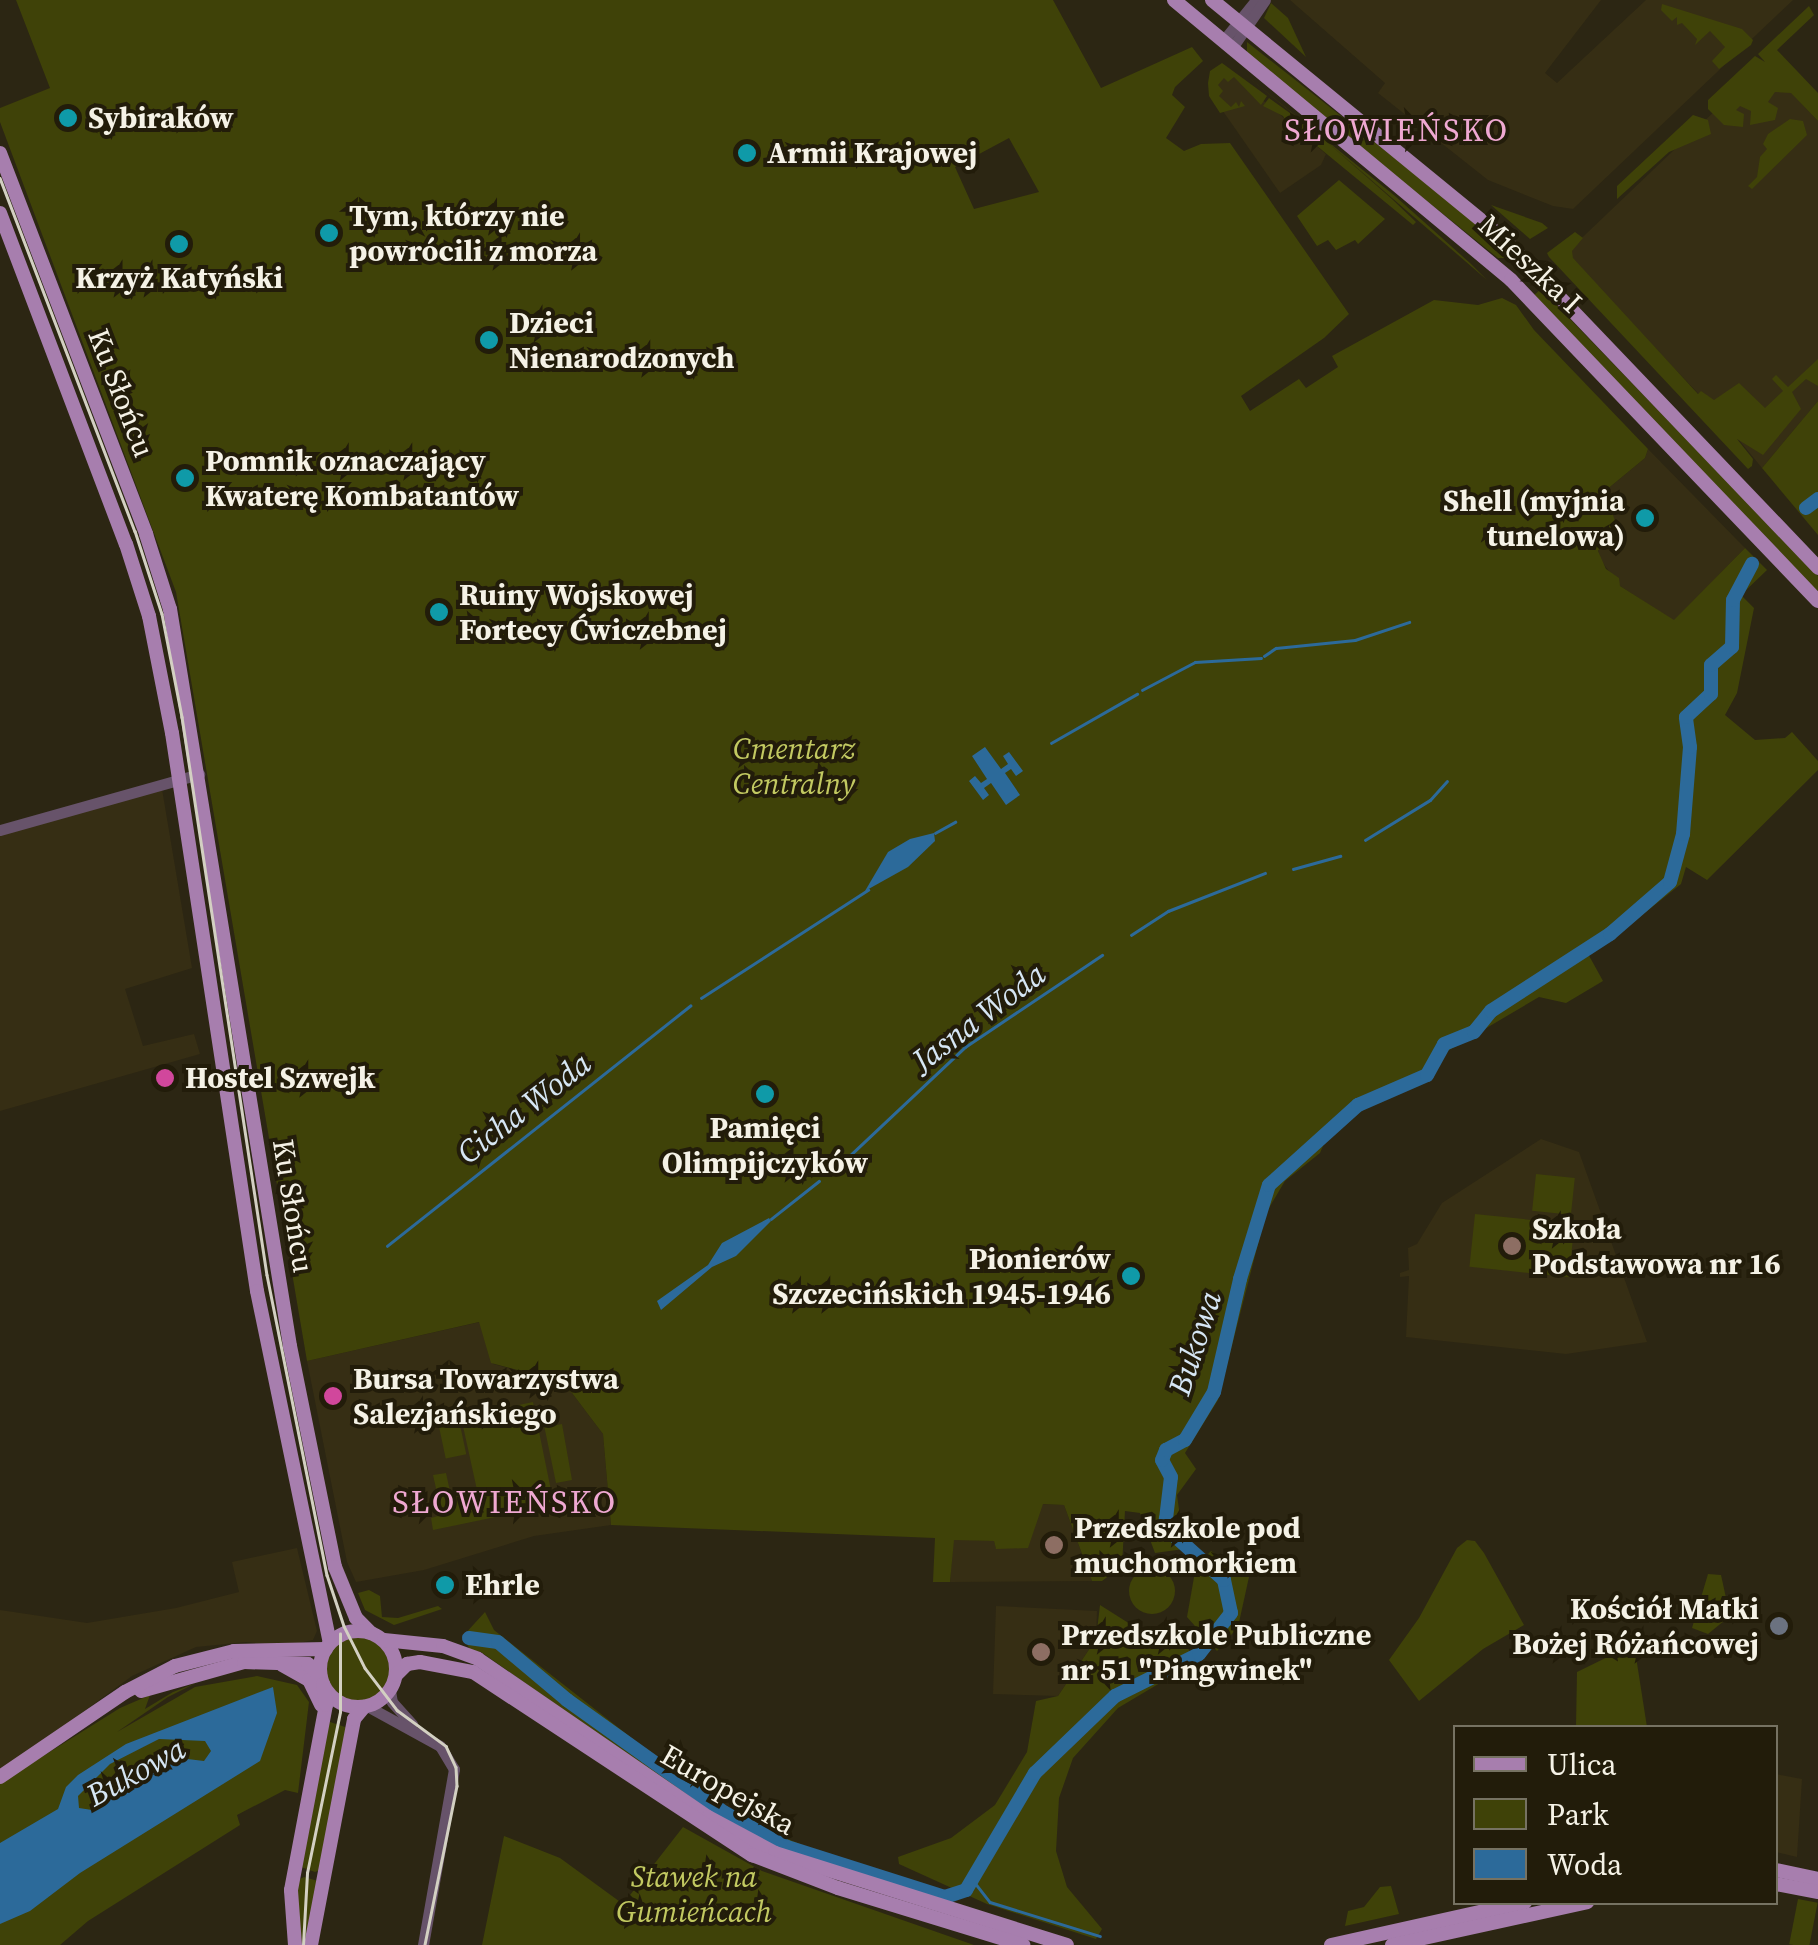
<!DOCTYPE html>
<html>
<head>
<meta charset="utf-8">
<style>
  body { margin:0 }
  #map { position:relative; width:1818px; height:1945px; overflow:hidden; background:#2c2613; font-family:"Source Serif 4",serif }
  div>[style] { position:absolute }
  .built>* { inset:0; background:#362e14 }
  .green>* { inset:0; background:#3f4208; transform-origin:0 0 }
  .round { border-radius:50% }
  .water>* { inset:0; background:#2c6a9a }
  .stream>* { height:2.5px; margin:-1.25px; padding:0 1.25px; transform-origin:1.25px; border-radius:1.25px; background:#2c6a9a }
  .river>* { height:14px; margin:-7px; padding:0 7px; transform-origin:7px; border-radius:7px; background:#2c6a9a }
  .minor>* { height:11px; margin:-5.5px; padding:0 5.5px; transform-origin:5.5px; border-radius:5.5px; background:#67536a }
  .major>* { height:14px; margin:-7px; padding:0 7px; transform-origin:7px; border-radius:7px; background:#a77eae }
  .major>.ring { margin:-7px; padding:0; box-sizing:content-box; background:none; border:14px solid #a77eae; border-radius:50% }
  .tram>* { height:2.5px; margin:-1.25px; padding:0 1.25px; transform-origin:1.25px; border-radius:1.25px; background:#d3d0c2 }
  .rail>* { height:6px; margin-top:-3px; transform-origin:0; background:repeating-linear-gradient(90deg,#221c0a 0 8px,#d3d0c2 0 16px); box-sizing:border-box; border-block:2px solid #d3d0c2 }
  .dots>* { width:28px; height:28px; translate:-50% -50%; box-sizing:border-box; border:5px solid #221c0a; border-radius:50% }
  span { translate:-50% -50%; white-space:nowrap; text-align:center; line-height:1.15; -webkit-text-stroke:8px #221c0a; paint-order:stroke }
  .poi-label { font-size:30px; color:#f5f2e6; font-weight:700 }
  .left { translate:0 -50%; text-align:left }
  .right { translate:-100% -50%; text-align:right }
  .street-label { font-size:30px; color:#f5f2e6 }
  .park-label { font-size:30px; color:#c2c961; font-style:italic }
  .neighbourhood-label { font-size:32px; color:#efa8d2; letter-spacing:2.5px }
  .water-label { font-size:32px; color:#d6e6f4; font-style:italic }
  .legend { position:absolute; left:1453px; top:1725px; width:325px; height:180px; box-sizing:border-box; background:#221c0a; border:2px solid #767262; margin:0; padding:12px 18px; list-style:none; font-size:30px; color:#f5f2e6 }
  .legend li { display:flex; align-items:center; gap:20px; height:50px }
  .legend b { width:50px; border:2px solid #767262 }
</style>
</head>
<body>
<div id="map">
  <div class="built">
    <i style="clip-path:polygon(1290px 0,1601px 0,1545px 73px,1557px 83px,1646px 0,1793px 0,1573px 209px,1553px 206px,1488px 180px,1378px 93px,1385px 83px)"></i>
    <i style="clip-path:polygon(1764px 64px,1818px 121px,1818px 401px,1762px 468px,1715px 411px,1565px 254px)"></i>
    <i style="clip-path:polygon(1224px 67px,1326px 154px,1321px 165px,1280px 193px,1211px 94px)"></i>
    <i style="clip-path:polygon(1648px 449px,1745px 548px,1674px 621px,1620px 586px,1599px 558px,1598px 551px,1613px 531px,1605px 491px,1645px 458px)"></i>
    <i style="clip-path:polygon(162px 789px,192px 968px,125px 989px,143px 1046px,194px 1034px,200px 1054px,0 1111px,0 835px)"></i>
    <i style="clip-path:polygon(1541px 1139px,1579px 1152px,1647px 1342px,1566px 1354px,1406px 1337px,1409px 1276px,1400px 1277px,1400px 1273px,1409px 1270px,1408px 1248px,1417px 1244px,1442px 1203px)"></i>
    <i style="clip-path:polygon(480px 1322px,493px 1364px,555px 1380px,572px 1393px,603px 1434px,611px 1525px,534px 1536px,424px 1570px,356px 1582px,347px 1562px,307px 1361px)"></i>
    <i style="clip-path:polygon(1042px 1504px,1064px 1505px,1092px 1581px,950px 1582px,953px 1539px,994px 1541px,996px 1548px)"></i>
    <i style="clip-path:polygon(297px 1548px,317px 1631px,313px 1640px,285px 1646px,246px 1642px,196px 1647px,132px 1676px,0 1773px,0 1610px,87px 1623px,176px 1608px,239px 1592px,232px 1562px)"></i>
    <i style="clip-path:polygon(996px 1606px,1097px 1611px,1096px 1639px,1058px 1696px,993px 1694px)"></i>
    <i style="clip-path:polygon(1776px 1774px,1802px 1779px,1797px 1857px,1776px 1852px)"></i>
  </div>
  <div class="green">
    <i style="clip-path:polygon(evenodd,16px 0,1053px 0,1101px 88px,1192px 47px,1203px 61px,1175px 87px,1172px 95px,1185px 107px,1166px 138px,1184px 151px,1201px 144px,1230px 143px,1349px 314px,1324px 338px,1241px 396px,1250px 411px,1299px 379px,1306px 388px,1338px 367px,1332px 356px,1434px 300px,1478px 305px,1502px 298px,1516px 305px,1534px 330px,1648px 449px,1645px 458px,1605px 491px,1615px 521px,1598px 551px,1606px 569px,1619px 578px,1620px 586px,1674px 620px,1745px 548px,1767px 570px,1741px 595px,1754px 608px,1737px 693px,1725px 715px,1755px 740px,1785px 738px,1792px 732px,1818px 761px,1818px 770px,1707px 880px,1686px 867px,1681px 884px,1612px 939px,1587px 952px,1603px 981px,1566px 1003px,1539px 997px,1434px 1059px,1424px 1074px,1405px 1087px,1358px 1105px,1330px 1129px,1320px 1153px,1285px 1181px,1266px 1213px,1218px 1400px,1185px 1453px,1196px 1469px,1177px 1495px,1181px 1524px,1197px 1537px,1184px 1549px,1155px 1553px,1140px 1513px,1125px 1511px,1122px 1566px,1102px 1581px,1092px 1581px,1064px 1505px,1043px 1504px,1028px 1548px,996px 1549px,994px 1541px,954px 1540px,950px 1582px,933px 1582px,935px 1538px,611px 1525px,603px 1434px,572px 1393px,555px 1380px,491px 1363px,479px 1322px,307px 1361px,176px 592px,0 122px,0 108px,50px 88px,16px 0,1009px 138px,1039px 192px,974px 209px,955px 167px,1009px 138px)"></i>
    <i style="clip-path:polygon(1271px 3px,1288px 18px,1306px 57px,1264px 18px)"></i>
    <i style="clip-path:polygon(1662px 4px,1742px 29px,1753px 40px,1751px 45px,1719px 69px,1712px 61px,1725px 47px,1710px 31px,1695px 45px,1697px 39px,1682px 23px,1677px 25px,1677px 17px,1672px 21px,1661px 10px)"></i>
    <i style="clip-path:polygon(1809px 6px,1814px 15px,1777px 50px,1818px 93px,1818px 121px,1791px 93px,1775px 92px,1768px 102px,1778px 108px,1775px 120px,1750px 125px,1751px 111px,1740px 106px,1736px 110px,1744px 114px,1743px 127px,1724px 125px,1708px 109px,1708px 100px,1755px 56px,1765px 62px,1758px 54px)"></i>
    <i style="clip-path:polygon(1247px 42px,1486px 230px,1508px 258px,1498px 258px,1397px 177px,1247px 53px)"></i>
    <i style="clip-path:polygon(1222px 63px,1267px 96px,1261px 105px,1234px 77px,1228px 82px,1224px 78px,1218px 85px,1223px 91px,1219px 96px,1231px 107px,1236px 102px,1239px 107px,1241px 101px,1245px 106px,1220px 113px,1209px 96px,1208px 83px,1210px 71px)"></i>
    <i style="clip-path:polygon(1231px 63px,1395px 196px,1470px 263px,1487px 280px,1319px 135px,1392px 199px,1416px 222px,1413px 225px,1300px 132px,1293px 133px,1283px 116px,1263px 106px,1269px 98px,1308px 126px)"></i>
    <i style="clip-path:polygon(1693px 115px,1708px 120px,1711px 134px,1669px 152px,1617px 199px,1617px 186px)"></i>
    <i style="clip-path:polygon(1790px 119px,1803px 121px,1807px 135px,1752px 189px,1748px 186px,1757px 177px,1760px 157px,1767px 149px,1763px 144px,1768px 134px)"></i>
    <i style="clip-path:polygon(1339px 180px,1385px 219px,1358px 244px,1355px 240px,1336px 250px,1328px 240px,1317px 246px,1297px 216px)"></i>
    <i style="clip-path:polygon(1491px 205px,1542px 223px,1548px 228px,1530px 239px)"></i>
    <i style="clip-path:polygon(1575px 232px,1583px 238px,1572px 251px,1573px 258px,1698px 394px,1701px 391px,1714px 400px,1739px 383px,1765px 408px,1783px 391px,1772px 379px,1776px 375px,1788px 387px,1818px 359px,1818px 386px,1806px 379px,1792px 392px,1801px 409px,1763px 455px,1737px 439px,1753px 459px,1752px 466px,1748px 469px,1549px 257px,1547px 253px)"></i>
    <i style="clip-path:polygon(1541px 289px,1818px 576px,1818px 594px,1533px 296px)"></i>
    <i style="clip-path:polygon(1818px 401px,1818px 535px,1762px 468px)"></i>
    <i style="left:1536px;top:1174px;width:39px;height:37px;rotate:6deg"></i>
    <i style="left:1475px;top:1214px;width:100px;height:53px;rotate:6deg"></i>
    <i style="clip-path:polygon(533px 1402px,554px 1505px,433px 1530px,431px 1518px,442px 1515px,433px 1475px,446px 1473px,451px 1496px,477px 1490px,461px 1417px)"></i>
    <i style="clip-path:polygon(540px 1406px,547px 1427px,562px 1424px,572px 1480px,556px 1483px)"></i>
    <i style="left:459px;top:1420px;width:35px;height:21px;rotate:78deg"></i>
    <i style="clip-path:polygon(1467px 1540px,1475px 1541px,1484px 1553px,1524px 1625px,1483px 1649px,1419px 1701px,1389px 1660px,1419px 1618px,1457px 1548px)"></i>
    <i style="clip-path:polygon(1211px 1551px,1249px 1577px,1238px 1627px,1217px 1651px,1187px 1617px,1196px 1566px)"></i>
    <i class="round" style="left:1129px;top:1568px;width:46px;height:46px"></i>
    <i style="clip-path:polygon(1708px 1574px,1721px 1575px,1730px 1616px,1708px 1634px,1692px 1628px)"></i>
    <i style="clip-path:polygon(369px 1590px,380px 1596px,382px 1617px,398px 1618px,438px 1606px,442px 1609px,394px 1625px,365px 1610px,358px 1593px)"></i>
    <i style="clip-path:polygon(1100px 1605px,1138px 1629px,1178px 1635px,1197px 1661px,1118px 1708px,1073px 1758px,1059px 1798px,1056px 1851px,1067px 1887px,1102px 1929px,1096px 1939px,987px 1904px,899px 1864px,898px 1857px,951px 1838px,995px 1805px,1027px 1752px,1036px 1701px,1058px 1696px,1096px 1639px)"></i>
    <i style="clip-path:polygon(485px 1612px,494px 1630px,675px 1772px,748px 1822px,800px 1844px,798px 1856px,715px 1816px,481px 1652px,470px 1650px,463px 1636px)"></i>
    <i class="round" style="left:325px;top:1636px;width:66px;height:66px"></i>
    <i style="clip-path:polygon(1634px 1644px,1647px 1727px,1576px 1727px,1577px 1672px)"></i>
    <i style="clip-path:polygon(257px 1676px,297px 1685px,309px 1702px,298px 1793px,285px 1790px,237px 1815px,240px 1825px,88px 1921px,60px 1945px,0 1945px,0 1783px,120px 1708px,150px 1695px,145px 1709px,173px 1692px,196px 1683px,168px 1697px,117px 1732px,195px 1687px)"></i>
    <i style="clip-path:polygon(327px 1721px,348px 1728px,320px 1870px,315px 1872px,301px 1867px)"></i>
    <i style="clip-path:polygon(683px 1827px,762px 1871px,974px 1945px,482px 1945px,504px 1836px,560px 1858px,623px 1904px)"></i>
    <i style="clip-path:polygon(304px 1877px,318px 1881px,308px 1945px,299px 1945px,296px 1914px,298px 1880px)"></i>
    <i style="clip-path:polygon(1391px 1886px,1399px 1914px,1345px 1926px,1348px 1911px,1364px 1907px,1380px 1887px)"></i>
    <i style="left:1798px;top:1899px;width:20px;height:46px;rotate:11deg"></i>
  </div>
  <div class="water">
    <i style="clip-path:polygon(985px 747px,1001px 769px,1008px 764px,1003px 756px,1009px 752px,1023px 771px,1016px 776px,1011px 769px,1005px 773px,1020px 795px,1006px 805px,991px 783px,984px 788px,989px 795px,983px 800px,969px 781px,975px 776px,981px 783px,987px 779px,972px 756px)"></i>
    <i style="clip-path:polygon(934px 833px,935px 841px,908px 867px,865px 891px,888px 852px,910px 839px)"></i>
    <i style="clip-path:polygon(769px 1218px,771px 1221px,736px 1256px,712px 1267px,661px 1310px,657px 1301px,708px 1265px,722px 1243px)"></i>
    <i style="clip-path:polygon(evenodd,273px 1687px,277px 1713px,260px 1761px,80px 1873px,30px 1911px,0 1924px,0 1843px,58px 1809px,66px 1787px,78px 1775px,126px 1744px,273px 1687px,159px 1739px,205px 1741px,211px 1751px,204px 1761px,163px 1756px,125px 1770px,92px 1810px,79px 1808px,78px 1796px,110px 1764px,159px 1739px)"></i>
  </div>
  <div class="stream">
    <i style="left:1264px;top:656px;width:14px;rotate:-34deg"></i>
    <i style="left:1276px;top:648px;width:79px;rotate:-5.8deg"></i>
    <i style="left:1355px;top:640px;width:57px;rotate:-18.4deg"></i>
    <i style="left:1142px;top:690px;width:60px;rotate:-27.8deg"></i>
    <i style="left:1195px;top:662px;width:66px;rotate:-3.5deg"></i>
    <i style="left:1051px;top:743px;width:99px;rotate:-29.7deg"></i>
    <i style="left:935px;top:833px;width:23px;rotate:-29deg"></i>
    <i style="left:1365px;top:840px;width:76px;rotate:-31.6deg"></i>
    <i style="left:1430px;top:800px;width:25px;rotate:-48deg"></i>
    <i style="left:1293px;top:869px;width:49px;rotate:-15.5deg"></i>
    <i style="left:1131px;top:935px;width:44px;rotate:-33deg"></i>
    <i style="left:1168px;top:911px;width:104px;rotate:-21.4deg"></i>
    <i style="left:701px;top:998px;width:199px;rotate:-32.9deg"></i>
    <i style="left:843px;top:1162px;width:168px;rotate:-43.3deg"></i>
    <i style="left:965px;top:1047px;width:165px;rotate:-33.9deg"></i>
    <i style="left:771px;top:1219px;width:61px;rotate:-38.4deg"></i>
    <i style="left:387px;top:1246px;width:387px;rotate:-38.4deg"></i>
    <i style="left:972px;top:1879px;width:29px;rotate:52deg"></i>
    <i style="left:990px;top:1902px;width:115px;rotate:17.2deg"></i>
  </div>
  <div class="river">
    <i style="left:1806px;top:508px;width:15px;rotate:-37deg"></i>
    <i style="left:469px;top:1638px;width:29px;rotate:8deg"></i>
    <i style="left:498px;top:1642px;width:90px;rotate:40deg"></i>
    <i style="left:567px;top:1700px;width:194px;rotate:35.6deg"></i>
    <i style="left:725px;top:1813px;width:71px;rotate:28.7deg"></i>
    <i style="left:787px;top:1847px;width:166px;rotate:17.6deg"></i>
    <i style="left:945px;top:1897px;width:22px;rotate:-18deg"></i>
    <i style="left:966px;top:1890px;width:136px;rotate:-59.5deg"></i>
    <i style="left:1035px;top:1773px;width:111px;rotate:-43.9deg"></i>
    <i style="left:1115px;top:1696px;width:94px;rotate:-26.6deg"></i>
    <i style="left:1199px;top:1654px;width:52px;rotate:-52deg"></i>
    <i style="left:1231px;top:1613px;width:34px;rotate:-102deg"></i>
    <i style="left:1224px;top:1580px;width:64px;rotate:-138.1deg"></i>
    <i style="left:1176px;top:1537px;width:21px;rotate:-119deg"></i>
    <i style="left:1166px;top:1519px;width:42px;rotate:-83.2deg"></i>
    <i style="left:1171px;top:1477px;width:19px;rotate:-118deg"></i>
    <i style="left:1162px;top:1460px;width:11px;rotate:-68deg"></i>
    <i style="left:1166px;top:1450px;width:21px;rotate:-28deg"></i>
    <i style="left:1185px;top:1440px;width:56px;rotate:-58.9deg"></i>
    <i style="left:1214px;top:1392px;width:116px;rotate:-77deg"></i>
    <i style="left:1240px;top:1279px;width:98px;rotate:-72.9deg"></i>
    <i style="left:1269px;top:1185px;width:120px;rotate:-42deg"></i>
    <i style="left:1358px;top:1105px;width:75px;rotate:-23.5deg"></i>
    <i style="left:1427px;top:1075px;width:35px;rotate:-61deg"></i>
    <i style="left:1444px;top:1044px;width:32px;rotate:-22deg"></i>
    <i style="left:1474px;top:1032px;width:27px;rotate:-51deg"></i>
    <i style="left:1491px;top:1011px;width:142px;rotate:-32.9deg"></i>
    <i style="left:1610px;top:934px;width:79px;rotate:-40.9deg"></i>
    <i style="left:1670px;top:882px;width:50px;rotate:-74.8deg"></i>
    <i style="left:1683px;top:834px;width:87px;rotate:-85.4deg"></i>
    <i style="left:1690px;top:747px;width:30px;rotate:-98deg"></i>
    <i style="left:1686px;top:717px;width:34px;rotate:-43deg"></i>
    <i style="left:1711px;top:694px;width:29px;rotate:-90deg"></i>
    <i style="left:1711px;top:665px;width:28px;rotate:-41deg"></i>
    <i style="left:1732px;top:647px;width:47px;rotate:-88.8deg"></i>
    <i style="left:1733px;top:600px;width:41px;rotate:-62.2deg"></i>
  </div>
  <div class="minor">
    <i style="left:1223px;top:41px;width:53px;rotate:-51.2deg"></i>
    <i style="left:1232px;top:48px;width:58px;rotate:-55.5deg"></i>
    <i style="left:0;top:830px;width:207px;rotate:-15.7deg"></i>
    <i style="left:390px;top:1690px;width:12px;rotate:81deg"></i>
    <i style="left:392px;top:1702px;width:30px;rotate:48deg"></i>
    <i style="left:367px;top:1706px;width:83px;rotate:28.7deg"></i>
    <i style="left:440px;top:1746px;width:27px;rotate:59deg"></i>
    <i style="left:454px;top:1769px;width:179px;rotate:100deg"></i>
  </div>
  <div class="major">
    <i style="left:1174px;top:0;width:438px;rotate:39.7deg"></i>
    <i style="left:1511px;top:280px;width:444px;rotate:46.3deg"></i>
    <i style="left:1212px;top:0;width:377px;rotate:39.3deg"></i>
    <i style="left:1504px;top:239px;width:455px;rotate:46.3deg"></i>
    <i style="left:0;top:153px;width:408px;rotate:69deg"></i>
    <i style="left:146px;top:534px;width:79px;rotate:72.3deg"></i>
    <i style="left:170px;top:609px;width:747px;rotate:80.75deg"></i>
    <i style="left:290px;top:1346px;width:226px;rotate:78.5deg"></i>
    <i style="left:335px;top:1567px;width:55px;rotate:67.6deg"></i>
    <i style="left:356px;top:1618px;width:21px;rotate:45deg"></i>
    <i style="left:0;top:213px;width:354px;rotate:69.2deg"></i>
    <i style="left:126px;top:544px;width:76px;rotate:72.3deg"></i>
    <i style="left:149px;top:616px;width:119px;rotate:78.9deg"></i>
    <i style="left:172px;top:733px;width:564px;rotate:81.34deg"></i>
    <i style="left:257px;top:1291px;width:359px;rotate:78.3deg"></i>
    <i class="ring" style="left:320px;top:1631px;width:62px;height:62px"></i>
    <i style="left:384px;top:1640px;width:59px;rotate:5.8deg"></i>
    <i style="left:443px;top:1646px;width:37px;rotate:20deg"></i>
    <i style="left:478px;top:1659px;width:279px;rotate:34.5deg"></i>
    <i style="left:708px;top:1817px;width:76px;rotate:28.2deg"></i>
    <i style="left:775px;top:1853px;width:306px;rotate:17.5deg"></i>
    <i style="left:282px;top:1665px;width:31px;rotate:29deg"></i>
    <i style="left:309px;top:1680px;width:28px;rotate:64deg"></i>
    <i style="left:396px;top:1675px;width:16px;rotate:-45deg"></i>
    <i style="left:407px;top:1664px;width:13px;rotate:-9deg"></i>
    <i style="left:420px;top:1662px;width:54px;rotate:10.7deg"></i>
    <i style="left:473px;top:1672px;width:334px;rotate:33.3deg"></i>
    <i style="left:752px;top:1855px;width:92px;rotate:21deg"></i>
    <i style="left:838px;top:1888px;width:194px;rotate:17.1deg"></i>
    <i style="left:141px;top:1691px;width:107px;rotate:-15.7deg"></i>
    <i style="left:244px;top:1662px;width:64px;rotate:1.8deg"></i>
    <i style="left:308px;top:1664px;width:18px;rotate:45deg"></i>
    <i style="left:0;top:1777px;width:151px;rotate:-34.2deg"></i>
    <i style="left:125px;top:1692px;width:56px;rotate:-27.5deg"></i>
    <i style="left:175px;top:1666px;width:61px;rotate:-14.3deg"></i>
    <i style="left:234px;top:1651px;width:92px;rotate:-1.2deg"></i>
    <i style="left:1776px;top:1870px;width:43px;rotate:12.1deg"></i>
    <i style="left:1776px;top:1884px;width:43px;rotate:10.8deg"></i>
    <i style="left:295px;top:1945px;width:55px;rotate:-94.2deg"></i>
    <i style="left:291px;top:1890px;width:188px;rotate:-79.3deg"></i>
    <i style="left:326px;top:1705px;width:21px;rotate:-98deg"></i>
    <i style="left:311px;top:1945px;width:230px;rotate:-79.2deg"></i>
    <i style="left:354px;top:1719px;width:16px;rotate:-50deg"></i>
    <i style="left:1331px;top:1945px;width:199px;rotate:-12.5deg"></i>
    <i style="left:1392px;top:1945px;width:200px;rotate:-12.4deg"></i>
  </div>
  <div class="tram">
    <i style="left:0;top:178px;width:378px;rotate:69.1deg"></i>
    <i style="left:135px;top:531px;width:87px;rotate:72deg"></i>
    <i style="left:162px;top:614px;width:105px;rotate:79deg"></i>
    <i style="left:182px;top:717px;width:564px;rotate:81.34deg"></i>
    <i style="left:267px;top:1275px;width:306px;rotate:78.7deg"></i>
    <i style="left:327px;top:1575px;width:54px;rotate:71.6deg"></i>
    <i style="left:344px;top:1626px;width:47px;rotate:63.4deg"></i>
    <i style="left:365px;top:1668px;width:53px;rotate:52.7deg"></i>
    <i style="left:397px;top:1710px;width:61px;rotate:36.3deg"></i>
    <i style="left:446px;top:1746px;width:23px;rotate:65deg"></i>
    <i style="left:456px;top:1767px;width:19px;rotate:87deg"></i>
    <i style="left:457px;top:1786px;width:162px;rotate:101.4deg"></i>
    <i style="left:303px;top:1945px;width:72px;rotate:-86.8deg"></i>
    <i style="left:307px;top:1873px;width:164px;rotate:-78.4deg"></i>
    <i style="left:340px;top:1712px;width:78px;rotate:-90deg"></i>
  </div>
  <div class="rail">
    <i style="left:66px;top:118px;width:8px;rotate:7deg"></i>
  </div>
  <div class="dots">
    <i style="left:68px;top:118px;background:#0f9aa8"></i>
    <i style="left:747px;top:153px;background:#0f9aa8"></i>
    <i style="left:329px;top:233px;background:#0f9aa8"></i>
    <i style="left:179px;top:244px;background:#0f9aa8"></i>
    <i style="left:489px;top:340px;background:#0f9aa8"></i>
    <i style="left:185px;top:478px;background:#0f9aa8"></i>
    <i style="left:1645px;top:518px;background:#0f9aa8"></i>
    <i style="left:439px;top:612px;background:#0f9aa8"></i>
    <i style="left:165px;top:1078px;background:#d1479c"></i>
    <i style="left:765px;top:1094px;background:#0f9aa8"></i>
    <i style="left:1512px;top:1246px;background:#8d6e63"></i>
    <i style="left:1131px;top:1276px;background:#0f9aa8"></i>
    <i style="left:333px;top:1396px;background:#d1479c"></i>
    <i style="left:1054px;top:1545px;background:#8d6e63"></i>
    <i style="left:445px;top:1585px;background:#0f9aa8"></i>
    <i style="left:1779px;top:1626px;background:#6b7280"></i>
    <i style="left:1041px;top:1652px;background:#8d6e63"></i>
  </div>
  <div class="poi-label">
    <span class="left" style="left:88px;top:118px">Sybiraków</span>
    <span class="left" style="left:767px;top:153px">Armii Krajowej</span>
    <span class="left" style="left:349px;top:233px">Tym, którzy nie<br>powrócili z morza</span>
    <span style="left:179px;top:278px">Krzyż Katyński</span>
    <span class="left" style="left:509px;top:340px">Dzieci<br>Nienarodzonych</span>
    <span class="left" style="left:205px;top:478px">Pomnik oznaczający<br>Kwaterę Kombatantów</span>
    <span class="right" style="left:1625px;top:518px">Shell (myjnia<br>tunelowa)</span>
    <span class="left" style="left:459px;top:612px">Ruiny Wojskowej<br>Fortecy Ćwiczebnej</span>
    <span class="left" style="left:185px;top:1078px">Hostel Szwejk</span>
    <span style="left:765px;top:1145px">Pamięci<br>Olimpijczyków</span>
    <span class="left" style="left:1532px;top:1246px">Szkoła<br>Podstawowa nr 16</span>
    <span class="right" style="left:1111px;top:1276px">Pionierów<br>Szczecińskich 1945-1946</span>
    <span class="left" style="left:353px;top:1396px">Bursa Towarzystwa<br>Salezjańskiego</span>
    <span class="left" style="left:1074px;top:1545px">Przedszkole pod<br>muchomorkiem</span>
    <span class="left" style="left:465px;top:1585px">Ehrle</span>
    <span class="right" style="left:1759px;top:1626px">Kościół Matki<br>Bożej Różańcowej</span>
    <span class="left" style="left:1061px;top:1652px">Przedszkole Publiczne<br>nr 51 "Pingwinek"</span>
  </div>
  <div class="street-label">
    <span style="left:1530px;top:264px;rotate:43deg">Mieszka I</span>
    <span style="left:121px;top:393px;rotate:69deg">Ku Słońcu</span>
    <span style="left:293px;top:1206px;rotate:81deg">Ku Słońcu</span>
    <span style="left:728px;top:1790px;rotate:30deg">Europejska</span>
  </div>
  <div class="park-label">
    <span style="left:794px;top:766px">Cmentarz<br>Centralny</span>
    <span style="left:694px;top:1894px">Stawek na<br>Gumieńcach</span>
  </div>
  <div class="neighbourhood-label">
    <span style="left:1397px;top:130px">SŁOWIEŃSKO</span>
    <span style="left:505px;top:1502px">SŁOWIEŃSKO</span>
  </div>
  <div class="water-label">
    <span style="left:979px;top:1017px;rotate:-37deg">Jasna Woda</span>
    <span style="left:524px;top:1108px;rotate:-38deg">Cicha Woda</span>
    <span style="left:1195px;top:1343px;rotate:-72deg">Bukowa</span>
    <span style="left:136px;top:1772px;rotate:-29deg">Bukowa</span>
  </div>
  <ul class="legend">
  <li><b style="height:12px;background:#a77eae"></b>Ulica</li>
  <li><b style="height:28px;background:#3f4208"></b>Park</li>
  <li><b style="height:28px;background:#2c6a9a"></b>Woda</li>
  </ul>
</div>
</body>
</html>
